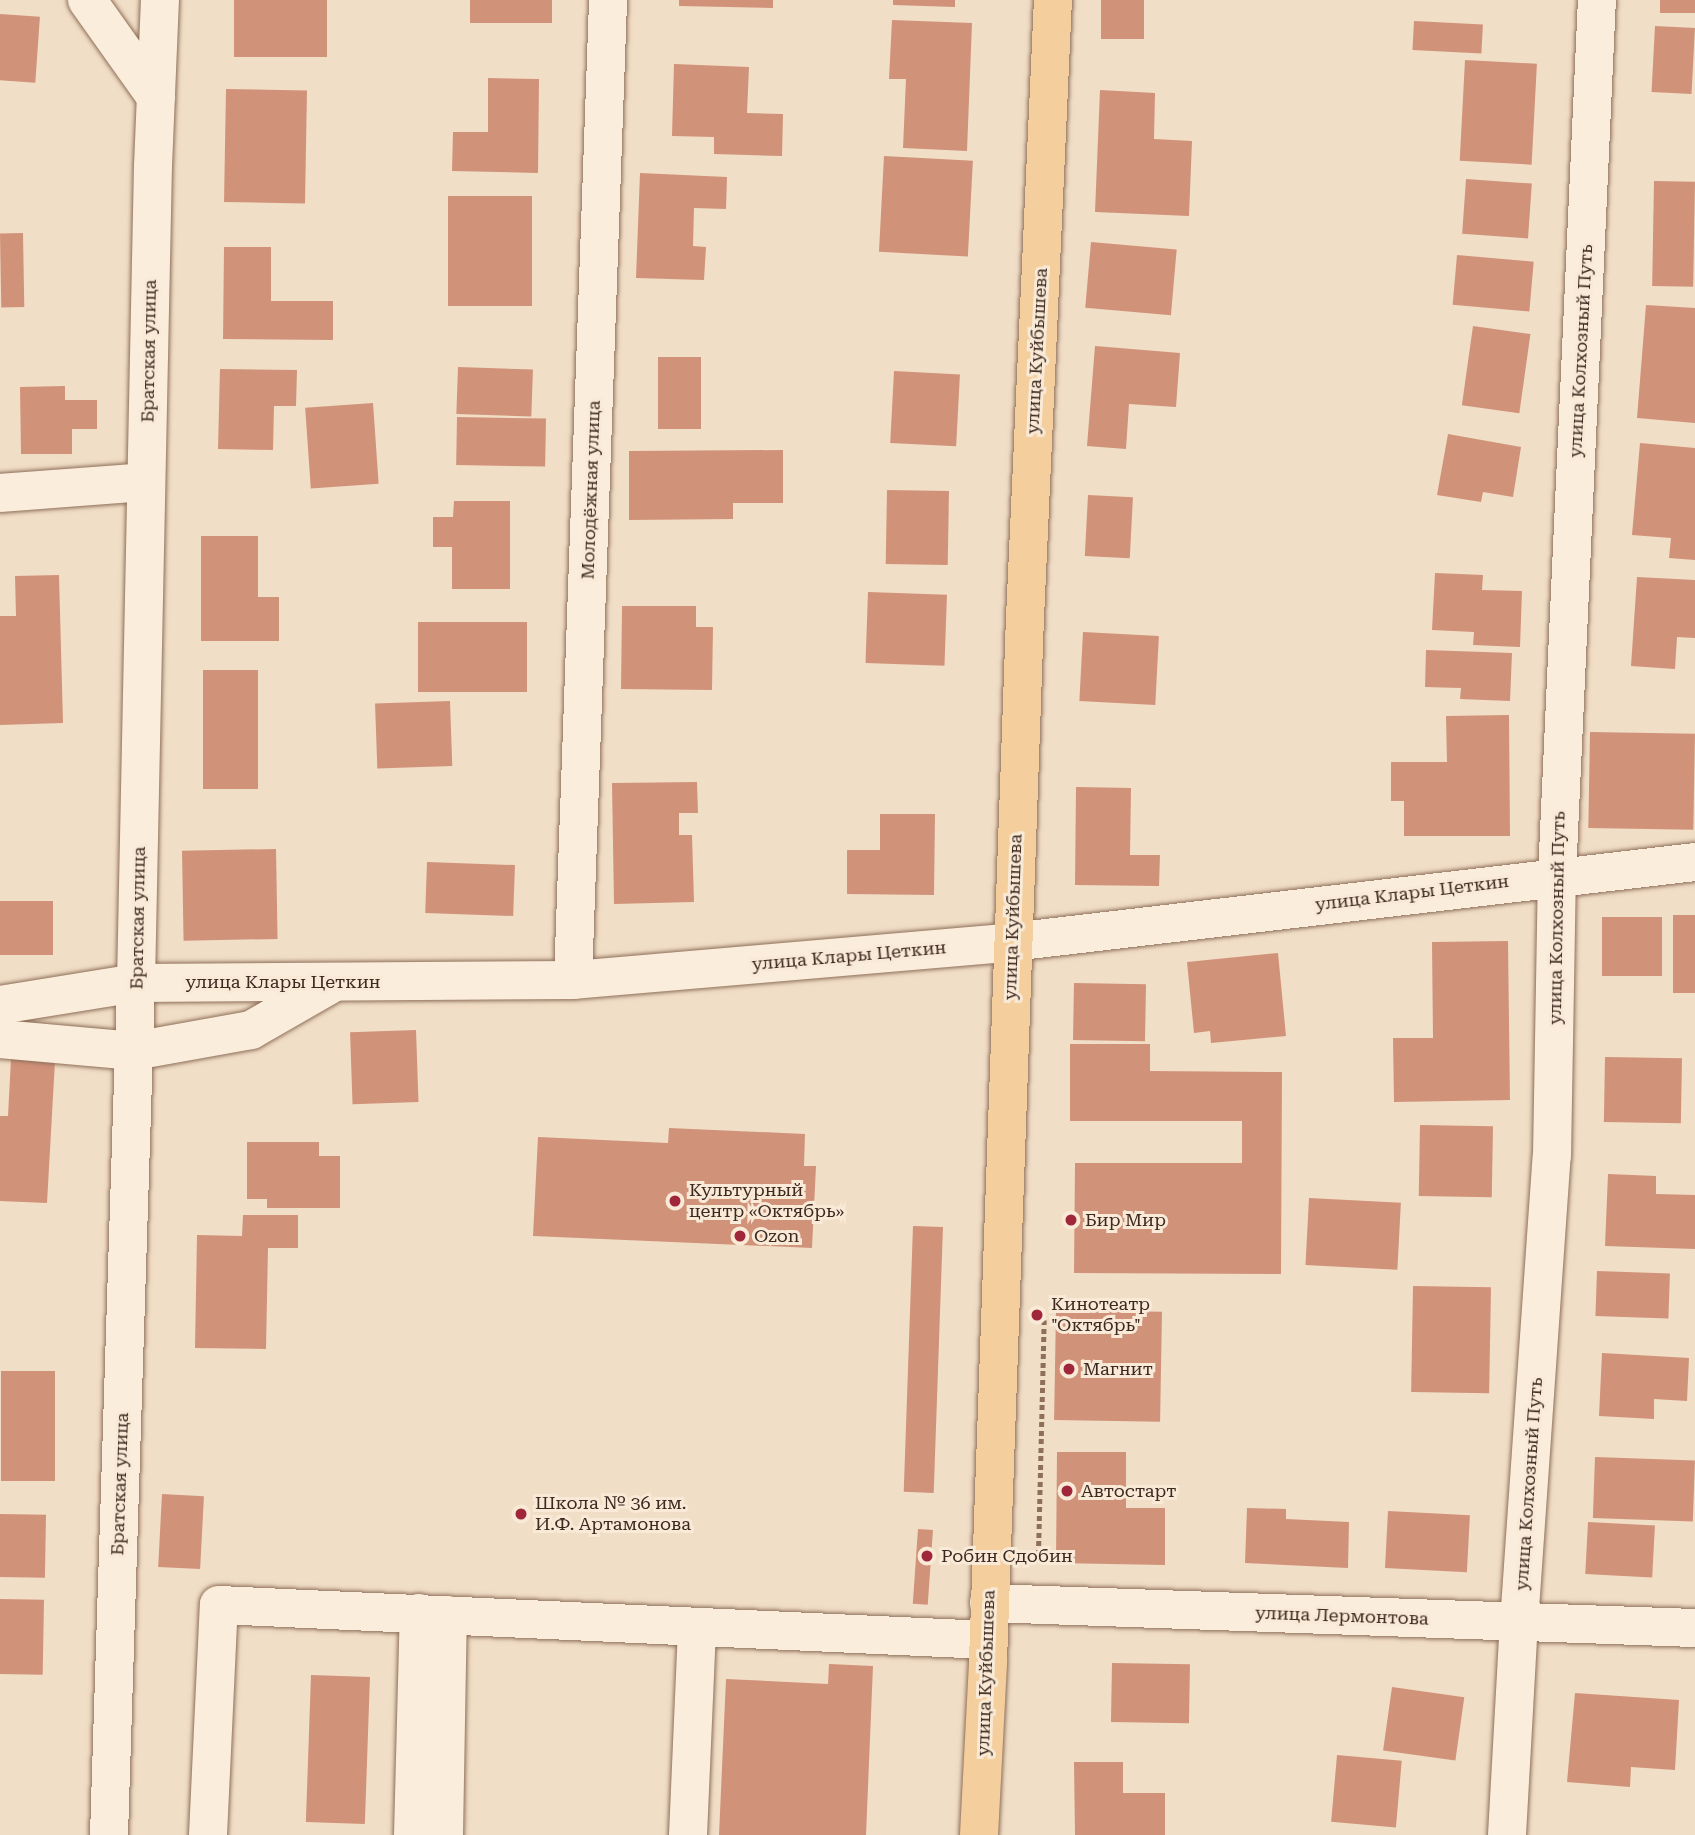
<!DOCTYPE html>
<html>
<head>
<meta charset="utf-8">
<style>
  body { margin:0 }
  #map { position:relative; width:1695px; height:1835px; overflow:hidden; background:#f1dec6; font-family:"Roboto Serif",serif }
  div>[style] { position:absolute }
  .building>* { inset:0; background:#d1927a; transform-origin:0 0 }
  .path>* { height:4.5px; margin-top:-2.25px; transform-origin:0; background:repeating-linear-gradient(90deg,#8e6f5a 0 5px,transparent 0 8.5px) }
  .roads { filter:drop-shadow(0 0 2px #8e6f5a) drop-shadow(0 0 2px #8e6f5a) }
  .minor>* { height:38px; margin:-19px; padding:0 19px; transform-origin:19px; border-radius:19px; background:#fbeddb }
  .major>* { height:38px; margin:-19px; padding:0 19px; transform-origin:19px; border-radius:19px; background:#f5ce9d }
  .dots>* { width:19px; height:19px; translate:-50% -50%; box-sizing:border-box; border:4px solid #f8ead7; border-radius:50% }
  span { translate:-50% -50%; white-space:nowrap; text-align:center; line-height:1.15; -webkit-text-stroke:6px #f8ead7; paint-order:stroke }
  .street-label { font-size:18px; color:#3d291f }
  .poi-label { font-size:18px; color:#3d291f }
  .left { translate:0 -50%; text-align:left }
</style>
</head>
<body>
<div id="map">
  <div class="building">
    <i style="left:234px;top:0;width:93px;height:57px"></i>
    <i style="left:470px;top:0;width:82px;height:23px"></i>
    <i style="clip-path:polygon(679px 0,773px 0,773px 8px,679px 6px)"></i>
    <i style="clip-path:polygon(893px 0,955px 0,955px 7px,893px 5px)"></i>
    <i style="left:1101px;top:0;width:43px;height:39px"></i>
    <i style="left:1660px;top:0;width:35px;height:13px"></i>
    <i style="left:0;top:14px;width:40px;height:66px;rotate:4deg"></i>
    <i style="clip-path:polygon(892px 20px,972px 23px,967px 151px,903px 148px,906px 79px,889px 79px)"></i>
    <i style="left:1414px;top:21px;width:69px;height:29px;rotate:3deg"></i>
    <i style="left:1655px;top:26px;width:40px;height:66px;rotate:3deg"></i>
    <i style="left:1465px;top:60px;width:72px;height:101px;rotate:3deg"></i>
    <i style="clip-path:polygon(674px 64px,749px 67px,747px 113px,783px 114px,782px 156px,714px 154px,714px 137px,672px 136px)"></i>
    <i style="clip-path:polygon(488px 78px,539px 79px,538px 173px,452px 171px,453px 132px,488px 132px)"></i>
    <i style="left:226px;top:89px;width:81px;height:113px;rotate:1deg"></i>
    <i style="clip-path:polygon(1100px 90px,1155px 93px,1154px 139px,1192px 141px,1189px 216px,1095px 212px)"></i>
    <i style="left:884px;top:156px;width:89px;height:96px;rotate:3deg"></i>
    <i style="clip-path:polygon(640px 173px,727px 177px,726px 209px,694px 208px,693px 246px,706px 247px,704px 280px,636px 278px)"></i>
    <i style="left:1466px;top:179px;width:66px;height:55px;rotate:4deg"></i>
    <i style="left:1654px;top:181px;width:41px;height:105px;rotate:1deg"></i>
    <i style="left:448px;top:196px;width:84px;height:110px"></i>
    <i style="left:23px;top:233px;width:74px;height:23px;rotate:89deg"></i>
    <i style="left:1091px;top:242px;width:86px;height:66px;rotate:5deg"></i>
    <i style="clip-path:polygon(224px 247px,271px 247px,271px 301px,333px 301px,333px 340px,223px 339px)"></i>
    <i style="left:1457px;top:255px;width:77px;height:50px;rotate:5deg"></i>
    <i style="clip-path:polygon(1646px 305px,1695px 308px,1695px 423px,1637px 418px)"></i>
    <i style="left:1473px;top:326px;width:58px;height:80px;rotate:8deg"></i>
    <i style="clip-path:polygon(1095px 346px,1180px 353px,1176px 407px,1129px 404px,1126px 449px,1087px 446px)"></i>
    <i style="left:658px;top:357px;width:43px;height:72px"></i>
    <i style="left:458px;top:367px;width:75px;height:47px;rotate:2deg"></i>
    <i style="clip-path:polygon(220px 369px,297px 370px,296px 406px,274px 406px,273px 450px,218px 449px)"></i>
    <i style="left:894px;top:371px;width:66px;height:72px;rotate:3deg"></i>
    <i style="clip-path:polygon(65px 386px,65px 400px,97px 400px,97px 429px,72px 429px,72px 454px,21px 454px,20px 387px)"></i>
    <i style="left:373px;top:403px;width:81px;height:68px;rotate:86deg"></i>
    <i style="left:457px;top:417px;width:89px;height:48px;rotate:1deg"></i>
    <i style="clip-path:polygon(1448px 434px,1521px 447px,1513px 497px,1483px 492px,1481px 502px,1437px 495px)"></i>
    <i style="clip-path:polygon(1640px 443px,1695px 448px,1695px 560px,1669px 558px,1671px 538px,1632px 535px)"></i>
    <i style="clip-path:polygon(783px 450px,783px 503px,733px 503px,733px 519px,629px 520px,629px 451px)"></i>
    <i style="left:887px;top:490px;width:62px;height:74px;rotate:1deg"></i>
    <i style="left:1088px;top:495px;width:45px;height:61px;rotate:3deg"></i>
    <i style="clip-path:polygon(454px 501px,510px 501px,510px 589px,452px 589px,452px 547px,433px 547px,433px 517px,453px 517px)"></i>
    <i style="clip-path:polygon(201px 536px,258px 536px,258px 597px,279px 597px,279px 641px,201px 641px)"></i>
    <i style="clip-path:polygon(1435px 573px,1483px 575px,1482px 590px,1522px 591px,1520px 647px,1473px 645px,1474px 632px,1432px 630px)"></i>
    <i style="clip-path:polygon(59px 575px,63px 723px,0 725px,0 616px,16px 616px,15px 576px)"></i>
    <i style="clip-path:polygon(1637px 577px,1695px 580px,1695px 638px,1677px 637px,1675px 669px,1631px 666px)"></i>
    <i style="left:868px;top:592px;width:79px;height:71px;rotate:2deg"></i>
    <i style="clip-path:polygon(622px 606px,696px 606px,696px 627px,713px 627px,712px 690px,621px 689px)"></i>
    <i style="left:418px;top:622px;width:109px;height:70px"></i>
    <i style="left:1083px;top:632px;width:76px;height:69px;rotate:3deg"></i>
    <i style="clip-path:polygon(1426px 650px,1512px 653px,1510px 701px,1460px 699px,1461px 688px,1425px 687px)"></i>
    <i style="left:203px;top:670px;width:55px;height:119px"></i>
    <i style="left:450px;top:701px;width:65px;height:75px;rotate:88deg"></i>
    <i style="clip-path:polygon(1509px 715px,1510px 836px,1404px 836px,1404px 801px,1391px 801px,1391px 762px,1447px 762px,1446px 716px)"></i>
    <i style="left:1590px;top:732px;width:105px;height:96px;rotate:1deg"></i>
    <i style="clip-path:polygon(697px 782px,698px 813px,679px 813px,679px 835px,692px 835px,694px 902px,614px 904px,612px 783px)"></i>
    <i style="clip-path:polygon(1076px 787px,1131px 788px,1130px 855px,1160px 855px,1159px 886px,1075px 885px)"></i>
    <i style="clip-path:polygon(880px 814px,935px 814px,934px 895px,847px 894px,847px 850px,880px 850px)"></i>
    <i style="left:276px;top:849px;width:90px;height:94px;rotate:89deg"></i>
    <i style="left:427px;top:862px;width:88px;height:51px;rotate:2deg"></i>
    <i style="left:0;top:901px;width:53px;height:54px"></i>
    <i style="left:1695px;top:915px;width:78px;height:22px;rotate:90deg"></i>
    <i style="left:1602px;top:917px;width:60px;height:59px"></i>
    <i style="clip-path:polygon(1508px 941px,1510px 1100px,1394px 1102px,1393px 1038px,1433px 1038px,1432px 942px)"></i>
    <i style="clip-path:polygon(1278px 953px,1286px 1036px,1211px 1043px,1210px 1031px,1194px 1033px,1187px 962px)"></i>
    <i style="left:1074px;top:983px;width:72px;height:57px;rotate:1deg"></i>
    <i style="left:416px;top:1030px;width:72px;height:66px;rotate:88deg"></i>
    <i style="clip-path:polygon(1070px 1044px,1150px 1044px,1150px 1071px,1282px 1072px,1281px 1274px,1074px 1273px,1075px 1163px,1242px 1163px,1242px 1121px,1070px 1121px)"></i>
    <i style="left:1605px;top:1057px;width:77px;height:65px;rotate:1deg"></i>
    <i style="clip-path:polygon(11px 1059px,55px 1061px,47px 1203px,0 1201px,0 1116px,8px 1116px)"></i>
    <i style="left:1420px;top:1125px;width:73px;height:71px;rotate:1deg"></i>
    <i style="clip-path:polygon(669px 1128px,805px 1134px,804px 1166px,816px 1166px,812px 1248px,533px 1236px,538px 1137px,668px 1143px)"></i>
    <i style="clip-path:polygon(247px 1142px,319px 1142px,319px 1156px,340px 1156px,340px 1208px,267px 1208px,267px 1199px,247px 1199px)"></i>
    <i style="clip-path:polygon(1608px 1174px,1656px 1176px,1656px 1194px,1695px 1195px,1695px 1249px,1605px 1246px)"></i>
    <i style="left:1309px;top:1198px;width:92px;height:67px;rotate:3deg"></i>
    <i style="clip-path:polygon(243px 1215px,298px 1215px,298px 1248px,268px 1248px,266px 1349px,195px 1348px,197px 1235px,242px 1236px)"></i>
    <i style="left:913px;top:1226px;width:30px;height:266px;rotate:2deg"></i>
    <i style="left:1597px;top:1271px;width:73px;height:45px;rotate:2deg"></i>
    <i style="left:1413px;top:1286px;width:78px;height:106px;rotate:1deg"></i>
    <i style="left:1056px;top:1310px;width:106px;height:110px;rotate:1deg"></i>
    <i style="clip-path:polygon(1602px 1353px,1689px 1358px,1687px 1401px,1654px 1399px,1654px 1419px,1599px 1416px)"></i>
    <i style="left:1px;top:1371px;width:54px;height:110px"></i>
    <i style="clip-path:polygon(1057px 1452px,1126px 1452px,1126px 1508px,1165px 1508px,1165px 1565px,1056px 1563px)"></i>
    <i style="left:1595px;top:1457px;width:100px;height:61px;rotate:2deg"></i>
    <i style="left:162px;top:1494px;width:42px;height:73px;rotate:3deg"></i>
    <i style="clip-path:polygon(1247px 1508px,1286px 1509px,1286px 1519px,1349px 1522px,1348px 1568px,1245px 1563px)"></i>
    <i style="left:1388px;top:1511px;width:82px;height:57px;rotate:3deg"></i>
    <i style="left:0;top:1514px;width:46px;height:63px;rotate:1deg"></i>
    <i style="left:1588px;top:1522px;width:67px;height:52px;rotate:3deg"></i>
    <i style="left:918px;top:1529px;width:15px;height:75px;rotate:4deg"></i>
    <i style="left:0;top:1599px;width:44px;height:75px;rotate:1deg"></i>
    <i style="left:1112px;top:1663px;width:78px;height:59px;rotate:1deg"></i>
    <i style="clip-path:polygon(829px 1664px,873px 1666px,866px 1835px,719px 1835px,726px 1679px,828px 1684px)"></i>
    <i style="left:311px;top:1675px;width:59px;height:147px;rotate:2deg"></i>
    <i style="left:1392px;top:1687px;width:73px;height:64px;rotate:8deg"></i>
    <i style="clip-path:polygon(1575px 1693px,1679px 1700px,1675px 1770px,1631px 1767px,1630px 1787px,1567px 1782px)"></i>
    <i style="left:1337px;top:1755px;width:65px;height:67px;rotate:5deg"></i>
    <i style="clip-path:polygon(1074px 1762px,1123px 1762px,1123px 1793px,1165px 1793px,1165px 1835px,1075px 1835px)"></i>
  </div>
  <div class="path">
    <i style="left:1038px;top:1563px;width:243px;rotate:-88.6deg"></i>
  </div>
  <div class="roads">
    <div class="minor">
      <i style="left:87px;top:0;width:119px;rotate:54.6deg"></i>
      <i style="left:0;top:493px;width:146px;rotate:-4.3deg"></i>
      <i style="left:573px;top:980px;width:981px;rotate:-87.95deg"></i>
      <i style="left:0;top:1005px;width:138px;rotate:-9.2deg"></i>
      <i style="left:136px;top:983px;width:437px;rotate:-0.4deg"></i>
      <i style="left:573px;top:980px;width:441px;rotate:-4.9deg"></i>
      <i style="left:1012px;top:942px;width:688px;rotate:-6.68deg"></i>
      <i style="left:0;top:1039px;width:135px;rotate:5.1deg"></i>
      <i style="left:134px;top:1051px;width:119px;rotate:-10.2deg"></i>
      <i style="left:251px;top:1030px;width:95px;rotate:-29.8deg"></i>
      <i style="left:989px;top:1603px;width:706px;rotate:2.03deg"></i>
      <i style="left:109px;top:1835px;width:852px;rotate:-88.18deg"></i>
      <i style="left:136px;top:983px;width:817px;rotate:-88.81deg"></i>
      <i style="left:153px;top:166px;width:166px;rotate:-87.6deg"></i>
      <i style="left:208px;top:1835px;width:230px;rotate:-87.3deg"></i>
      <i style="left:219px;top:1605px;width:770px;rotate:2.61deg"></i>
      <i style="left:413px;top:1835px;width:222px;rotate:-88.5deg"></i>
      <i style="left:444px;top:1835px;width:220px;rotate:-89deg"></i>
      <i style="left:688px;top:1835px;width:208px;rotate:-87.5deg"></i>
      <i style="left:1507px;top:1835px;width:212px;rotate:-86.8deg"></i>
      <i style="left:1519px;top:1623px;width:468px;rotate:-86deg"></i>
      <i style="left:1552px;top:1156px;width:280px;rotate:-89deg"></i>
      <i style="left:1557px;top:876px;width:877px;rotate:-87.39deg"></i>
    </div>
    <div class="major">
      <i style="left:979px;top:1835px;width:174px;rotate:-87deg"></i>
      <i style="left:988px;top:1661px;width:1044px;rotate:-87.97deg"></i>
      <i style="left:1025px;top:618px;width:619px;rotate:-87.41deg"></i>
    </div>
  </div>
  <div class="dots">
    <i style="left:675px;top:1201px;background:#a02739"></i>
    <i style="left:1071px;top:1220px;background:#a02739"></i>
    <i style="left:740px;top:1236px;background:#a02739"></i>
    <i style="left:1037px;top:1315px;background:#a02739"></i>
    <i style="left:1069px;top:1369px;background:#a02739"></i>
    <i style="left:1067px;top:1491px;background:#a02739"></i>
    <i style="left:521px;top:1514px;background:#a02739"></i>
    <i style="left:927px;top:1556px;background:#a02739"></i>
  </div>
  <div class="street-label">
    <span style="left:149px;top:351px;rotate:-89deg">Братская улица</span>
    <span style="left:1037px;top:351px;rotate:-87deg">улица Куйбышева</span>
    <span style="left:1581px;top:351px;rotate:-87deg">улица Колхозный Путь</span>
    <span style="left:591px;top:490px;rotate:-88deg">Молодёжная улица</span>
    <span style="left:1412px;top:893px;rotate:-7deg">улица Клары Цеткин</span>
    <span style="left:1013px;top:917px;rotate:-88deg">улица Куйбышева</span>
    <span style="left:138px;top:918px;rotate:-89deg">Братская улица</span>
    <span style="left:1557px;top:918px;rotate:-89deg">улица Колхозный Путь</span>
    <span style="left:849px;top:956px;rotate:-5deg">улица Клары Цеткин</span>
    <span style="left:283px;top:982px">улица Клары Цеткин</span>
    <span style="left:120px;top:1484px;rotate:-88deg">Братская улица</span>
    <span style="left:1529px;top:1484px;rotate:-86deg">улица Колхозный Путь</span>
    <span style="left:1342px;top:1616px;rotate:2deg">улица Лермонтова</span>
    <span style="left:986px;top:1673px;rotate:-88deg">улица Куйбышева</span>
  </div>
  <div class="poi-label">
    <span class="left" style="left:689px;top:1201px">Культурный<br>центр «Октябрь»</span>
    <span class="left" style="left:1085px;top:1220px">Бир Мир</span>
    <span class="left" style="left:754px;top:1236px">Ozon</span>
    <span class="left" style="left:1051px;top:1315px">Кинотеатр<br>"Октябрь"</span>
    <span class="left" style="left:1083px;top:1369px">Магнит</span>
    <span class="left" style="left:1081px;top:1491px">Автостарт</span>
    <span class="left" style="left:535px;top:1514px">Школа № 36 им.<br>И.Ф. Артамонова</span>
    <span class="left" style="left:941px;top:1556px">Робин Сдобин</span>
  </div>
</div>
</body>
</html>
